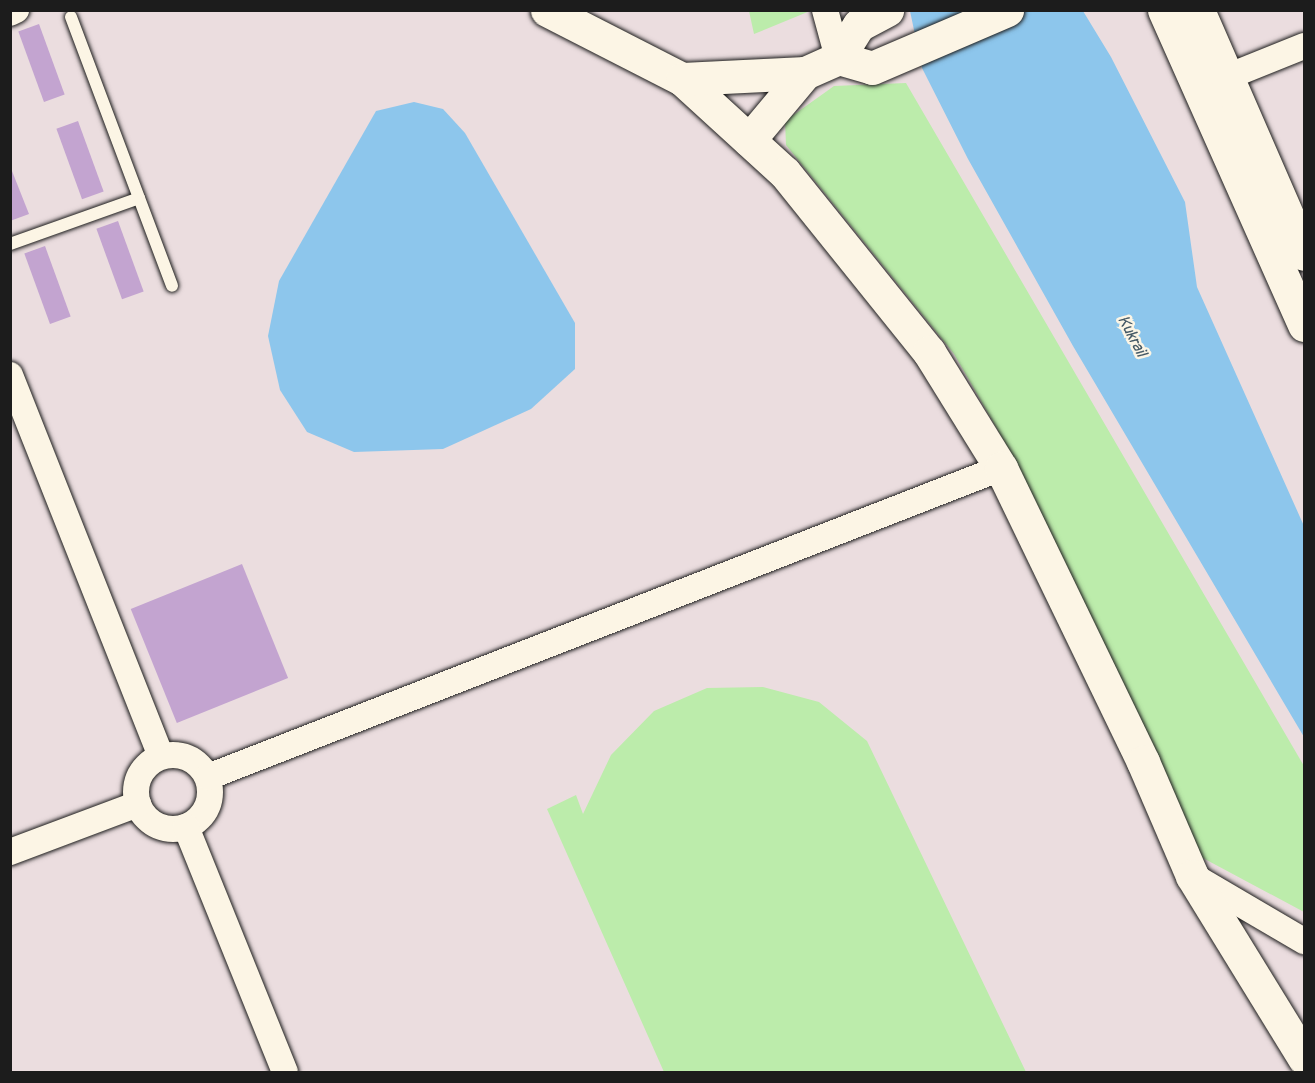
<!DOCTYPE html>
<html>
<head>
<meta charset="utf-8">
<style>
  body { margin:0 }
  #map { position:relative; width:1315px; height:1083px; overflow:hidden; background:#ebdddf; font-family:Pangolin,sans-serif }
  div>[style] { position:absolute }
  .green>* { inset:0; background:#bcecab }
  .water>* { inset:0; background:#8dc6ec }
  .building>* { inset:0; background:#c3a4d0; transform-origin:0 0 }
  .roads { filter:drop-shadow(0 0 2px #1c1c1c) drop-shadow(0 0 2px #1c1c1c) }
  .lane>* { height:12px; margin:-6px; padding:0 6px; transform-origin:6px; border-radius:6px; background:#fcf5e5 }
  .street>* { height:26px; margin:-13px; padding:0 13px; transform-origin:13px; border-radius:13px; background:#fcf5e5 }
  .street>.ring { margin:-13px; padding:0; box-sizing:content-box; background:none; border:26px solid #fcf5e5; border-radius:50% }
  .secondary>* { height:33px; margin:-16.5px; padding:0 16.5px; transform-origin:16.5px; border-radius:16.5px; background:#fcf5e5 }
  span { translate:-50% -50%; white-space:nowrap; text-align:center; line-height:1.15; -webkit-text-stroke:5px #fcf5e5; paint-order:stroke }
  .water-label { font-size:16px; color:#445865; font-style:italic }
  .frame { position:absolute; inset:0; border:12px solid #1c1c1c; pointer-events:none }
</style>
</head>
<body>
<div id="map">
  <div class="green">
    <i style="clip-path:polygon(749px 11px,749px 10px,810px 11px,754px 34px)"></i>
    <i style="clip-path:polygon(906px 83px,1304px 766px,1304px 912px,1201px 857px,1012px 455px,954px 354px,786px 145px,785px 121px,834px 86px)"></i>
    <i style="clip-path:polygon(763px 687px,819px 702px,867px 741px,1026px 1072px,664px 1072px,547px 809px,576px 795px,583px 814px,611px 755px,654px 711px,707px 688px)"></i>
  </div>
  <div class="water">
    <i style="clip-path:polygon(910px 11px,1083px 11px,1111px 57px,1185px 202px,1197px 287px,1304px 526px,1304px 737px,1073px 346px,968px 159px,922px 68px)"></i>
    <i style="clip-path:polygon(414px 102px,443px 109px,465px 133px,575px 323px,575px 369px,531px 409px,443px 449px,354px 452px,307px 432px,280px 390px,268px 336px,279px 281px,376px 111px)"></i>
  </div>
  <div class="building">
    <i style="left:39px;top:24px;width:75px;height:22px;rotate:70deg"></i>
    <i style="left:78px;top:121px;width:75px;height:23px;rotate:70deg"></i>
    <i style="clip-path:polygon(10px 166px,29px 214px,10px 221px)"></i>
    <i style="left:118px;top:221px;width:75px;height:23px;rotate:70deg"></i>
    <i style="left:45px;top:246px;width:75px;height:22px;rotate:70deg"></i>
    <i style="left:242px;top:564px;width:123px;height:120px;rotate:68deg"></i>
  </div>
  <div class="roads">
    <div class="lane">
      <i style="left:71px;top:17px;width:287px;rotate:69.4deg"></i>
      <i style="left:10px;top:244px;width:137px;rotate:-19.6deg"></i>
    </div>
    <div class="street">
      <i style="left:825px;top:10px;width:50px;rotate:74.8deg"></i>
      <i style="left:10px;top:13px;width:7px;rotate:-27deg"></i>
      <i style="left:1227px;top:77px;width:83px;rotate:-21.9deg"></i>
      <i style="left:10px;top:375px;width:410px;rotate:68.4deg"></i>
      <i class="ring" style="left:136px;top:755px;width:48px;height:48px"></i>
      <i style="left:208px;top:777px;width:851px;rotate:-21.29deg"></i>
      <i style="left:186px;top:827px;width:264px;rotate:68deg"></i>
      <i style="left:10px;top:852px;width:137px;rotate:-20.6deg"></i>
      <i style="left:1193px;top:876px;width:129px;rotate:30.4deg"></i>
    </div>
    <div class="secondary">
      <i style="left:547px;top:10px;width:152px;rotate:27.1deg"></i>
      <i style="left:682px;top:79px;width:139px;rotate:42.4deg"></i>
      <i style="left:785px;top:173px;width:230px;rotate:51.2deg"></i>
      <i style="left:929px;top:352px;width:137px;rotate:58.2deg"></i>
      <i style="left:1001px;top:468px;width:326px;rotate:64.2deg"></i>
      <i style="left:1143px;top:762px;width:124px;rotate:66.7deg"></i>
      <i style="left:1192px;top:876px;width:214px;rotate:58.4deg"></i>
      <i style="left:1164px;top:10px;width:345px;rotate:66deg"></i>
      <i style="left:1198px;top:10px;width:266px;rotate:66.5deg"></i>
      <i style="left:838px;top:58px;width:35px;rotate:16deg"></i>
      <i style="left:872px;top:68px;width:147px;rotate:-23.2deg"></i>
      <i style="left:682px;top:79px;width:123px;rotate:-2.8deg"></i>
      <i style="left:749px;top:140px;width:87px;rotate:-50.1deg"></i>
      <i style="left:805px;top:73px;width:36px;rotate:-24deg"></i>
      <i style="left:838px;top:58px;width:39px;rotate:-58deg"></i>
      <i style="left:859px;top:25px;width:32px;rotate:-28deg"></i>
    </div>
  </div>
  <div class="water-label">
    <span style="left:1132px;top:336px;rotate:62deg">Kukrail</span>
  </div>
  <div class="frame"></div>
</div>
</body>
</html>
